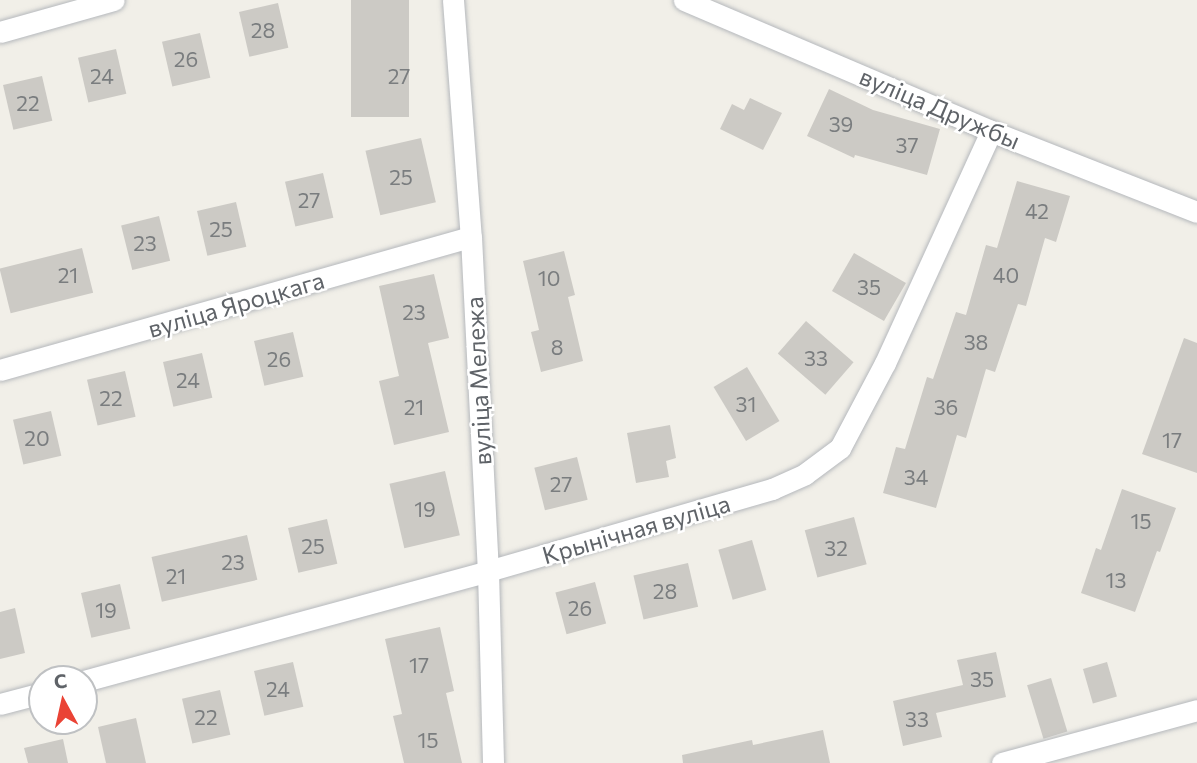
<!DOCTYPE html>
<html>
<head>
<meta charset="utf-8">
<style>
  body { margin:0 }
  #map { position:relative; width:1197px; height:763px; overflow:hidden; background:#f1efe8; font-family:Commissioner,sans-serif }
  div>[style] { position:absolute }
  .building>* { inset:0; background:#cccac5; transform-origin:0 0 }
  .roads { filter:drop-shadow(0 0 2px #b5b8bc) drop-shadow(0 0 2px #b5b8bc) }
  .minor>* { height:21px; margin:-10.5px; padding:0 10.5px; transform-origin:10.5px; border-radius:10.5px; background:#fff }
  span { translate:-50% -50%; white-space:nowrap; text-align:center; line-height:1.15; -webkit-text-stroke:5px #fff; paint-order:stroke }
  .number-label { font-size:21px; color:#7a7d7f }
  .number-label span { -webkit-text-stroke-width:0 }
  .street-label { font-size:24px; color:#5f6368 }
  .north { position:absolute; left:28px; top:665px; width:70px; height:70px; box-sizing:border-box; background:#fff; border:2px solid #bfc1c3; border-radius:50%; rotate:352deg; font-size:19px; font-weight:700; line-height:28px; text-align:center; color:#5f6368 }
  .north::after { content:''; display:block; margin:auto; width:24px; height:32px; background:#ea4335; clip-path:polygon(50% 0,100% 100%,50% 72%,0 100%) }
</style>
</head>
<body>
<div id="map">
  <div class="building">
    <i style="left:351px;top:0;width:58px;height:117px"></i>
    <i style="left:278px;top:3px;width:46px;height:40px;rotate:77deg"></i>
    <i style="left:200px;top:33px;width:46px;height:39px;rotate:77deg"></i>
    <i style="left:116px;top:49px;width:46px;height:39px;rotate:77deg"></i>
    <i style="left:42px;top:76px;width:46px;height:40px;rotate:77deg"></i>
    <i style="clip-path:polygon(829px 89px,873px 110px,940px 129px,927px 175px,855px 155px,854px 158px,807px 136px)"></i>
    <i style="clip-path:polygon(750px 98px,782px 113px,763px 150px,720px 129px,732px 104px,744px 110px)"></i>
    <i style="left:421px;top:138px;width:66px;height:57px;rotate:77deg"></i>
    <i style="left:323px;top:173px;width:46px;height:39px;rotate:77deg"></i>
    <i style="clip-path:polygon(1017px 181px,1070px 196px,1056px 242px,1045px 238px,1026px 306px,1018px 304px,995px 372px,986px 369px,966px 438px,957px 435px,936px 508px,883px 493px,896px 447px,905px 449px,927px 377px,933px 379px,956px 312px,966px 315px,986px 245px,997px 248px)"></i>
    <i style="left:236px;top:202px;width:46px;height:40px;rotate:77deg"></i>
    <i style="left:159px;top:216px;width:46px;height:39px;rotate:76deg"></i>
    <i style="left:82px;top:248px;width:46px;height:85px;rotate:76deg"></i>
    <i style="clip-path:polygon(564px 251px,575px 295px,568px 297px,583px 361px,541px 372px,531px 332px,539px 330px,523px 261px)"></i>
    <i style="left:854px;top:253px;width:60px;height:44px;rotate:30deg"></i>
    <i style="clip-path:polygon(434px 274px,449px 338px,428px 343px,449px 432px,394px 445px,379px 381px,399px 376px,379px 286px)"></i>
    <i style="left:806px;top:321px;width:63px;height:43px;rotate:41deg"></i>
    <i style="left:293px;top:332px;width:46px;height:40px;rotate:77deg"></i>
    <i style="clip-path:polygon(1184px 338px,1197px 343px,1197px 473px,1142px 454px)"></i>
    <i style="left:202px;top:353px;width:46px;height:40px;rotate:77deg"></i>
    <i style="left:747px;top:367px;width:63px;height:39px;rotate:59deg"></i>
    <i style="left:125px;top:371px;width:47px;height:39px;rotate:77deg"></i>
    <i style="left:51px;top:411px;width:46px;height:39px;rotate:77deg"></i>
    <i style="clip-path:polygon(670px 425px,676px 458px,666px 461px,669px 477px,636px 483px,627px 433px)"></i>
    <i style="left:577px;top:457px;width:44px;height:44px;rotate:76deg"></i>
    <i style="left:445px;top:471px;width:66px;height:57px;rotate:77deg"></i>
    <i style="clip-path:polygon(1122px 489px,1176px 508px,1160px 552px,1157px 551px,1135px 612px,1081px 593px,1096px 548px,1101px 550px)"></i>
    <i style="left:854px;top:517px;width:49px;height:51px;rotate:75deg"></i>
    <i style="left:327px;top:519px;width:46px;height:40px;rotate:77deg"></i>
    <i style="left:247px;top:535px;width:46px;height:98px;rotate:77deg"></i>
    <i style="left:752px;top:540px;width:52px;height:35px;rotate:74deg"></i>
    <i style="left:688px;top:563px;width:45px;height:56px;rotate:77deg"></i>
    <i style="left:595px;top:582px;width:43px;height:41px;rotate:75deg"></i>
    <i style="left:120px;top:584px;width:46px;height:40px;rotate:77deg"></i>
    <i style="clip-path:polygon(15px 608px,25px 653px,0 659px,0 612px)"></i>
    <i style="clip-path:polygon(440px 627px,454px 691px,446px 693px,462px 763px,404px 763px,393px 716px,402px 714px,385px 639px)"></i>
    <i style="clip-path:polygon(996px 652px,1006px 697px,936px 713px,942px 737px,903px 746px,893px 701px,963px 685px,957px 660px)"></i>
    <i style="left:293px;top:662px;width:46px;height:40px;rotate:77deg"></i>
    <i style="left:1107px;top:662px;width:36px;height:25px;rotate:74deg"></i>
    <i style="left:1051px;top:678px;width:56px;height:25px;rotate:73deg"></i>
    <i style="left:220px;top:690px;width:46px;height:39px;rotate:77deg"></i>
    <i style="clip-path:polygon(136px 718px,146px 763px,106px 763px,98px 727px)"></i>
    <i style="clip-path:polygon(823px 730px,830px 763px,683px 763px,682px 755px,752px 740px,753px 745px)"></i>
    <i style="clip-path:polygon(63px 739px,68px 763px,28px 763px,24px 748px)"></i>
  </div>
  <div class="roads">
    <div class="minor">
      <i style="left:453px;top:0;width:238px;rotate:85.7deg"></i>
      <i style="left:471px;top:237px;width:334px;rotate:87.1deg"></i>
      <i style="left:488px;top:571px;width:192px;rotate:88.5deg"></i>
      <i style="left:684px;top:0;width:334px;rotate:23.1deg"></i>
      <i style="left:991px;top:131px;width:221px;rotate:21.5deg"></i>
      <i style="left:0;top:32px;width:118px;rotate:-15.7deg"></i>
      <i style="left:0;top:370px;width:489px;rotate:-15.8deg"></i>
      <i style="left:84px;top:681px;width:419px;rotate:-15.2deg"></i>
      <i style="left:488px;top:571px;width:296px;rotate:-16.1deg"></i>
      <i style="left:772px;top:489px;width:36px;rotate:-24deg"></i>
      <i style="left:805px;top:474px;width:44px;rotate:-36.6deg"></i>
      <i style="left:840px;top:448px;width:96px;rotate:-62.1deg"></i>
      <i style="left:885px;top:363px;width:255px;rotate:-65.4deg"></i>
      <i style="left:0;top:704px;width:43px;rotate:-14.7deg"></i>
      <i style="left:1002px;top:763px;width:202px;rotate:-15.2deg"></i>
    </div>
  </div>
  <div class="number-label">
    <span style="left:263px;top:30px">28</span>
    <span style="left:186px;top:59px">26</span>
    <span style="left:102px;top:76px">24</span>
    <span style="left:399px;top:76px">27</span>
    <span style="left:28px;top:103px">22</span>
    <span style="left:841px;top:124px">39</span>
    <span style="left:907px;top:145px">37</span>
    <span style="left:401px;top:177px">25</span>
    <span style="left:309px;top:200px">27</span>
    <span style="left:1037px;top:211px">42</span>
    <span style="left:221px;top:229px">25</span>
    <span style="left:145px;top:243px">23</span>
    <span style="left:68px;top:275px">21</span>
    <span style="left:1006px;top:275px">40</span>
    <span style="left:549px;top:278px">10</span>
    <span style="left:869px;top:287px">35</span>
    <span style="left:414px;top:312px">23</span>
    <span style="left:976px;top:342px">38</span>
    <span style="left:557px;top:347px">8</span>
    <span style="left:816px;top:358px">33</span>
    <span style="left:279px;top:359px">26</span>
    <span style="left:188px;top:380px">24</span>
    <span style="left:111px;top:398px">22</span>
    <span style="left:746px;top:404px">31</span>
    <span style="left:414px;top:407px">21</span>
    <span style="left:946px;top:407px">36</span>
    <span style="left:37px;top:438px">20</span>
    <span style="left:1172px;top:440px">17</span>
    <span style="left:916px;top:477px">34</span>
    <span style="left:561px;top:484px">27</span>
    <span style="left:425px;top:509px">19</span>
    <span style="left:1141px;top:521px">15</span>
    <span style="left:313px;top:546px">25</span>
    <span style="left:836px;top:548px">32</span>
    <span style="left:233px;top:562px">23</span>
    <span style="left:176px;top:576px">21</span>
    <span style="left:1116px;top:580px">13</span>
    <span style="left:665px;top:591px">28</span>
    <span style="left:580px;top:608px">26</span>
    <span style="left:106px;top:610px">19</span>
    <span style="left:419px;top:665px">17</span>
    <span style="left:982px;top:679px">35</span>
    <span style="left:278px;top:689px">24</span>
    <span style="left:206px;top:717px">22</span>
    <span style="left:917px;top:719px">33</span>
    <span style="left:428px;top:740px">15</span>
  </div>
  <div class="street-label">
    <span style="left:940px;top:108px;rotate:23deg">вуліца Дружбы</span>
    <span style="left:236px;top:304px;rotate:-16deg">вуліца Яроцкага</span>
    <span style="left:478px;top:381px;rotate:-93deg">вуліца Мележа</span>
    <span style="left:636px;top:529px;rotate:-16deg">Крынічная вуліца</span>
  </div>
  <div class="north">С</div>
</div>
</body>
</html>
